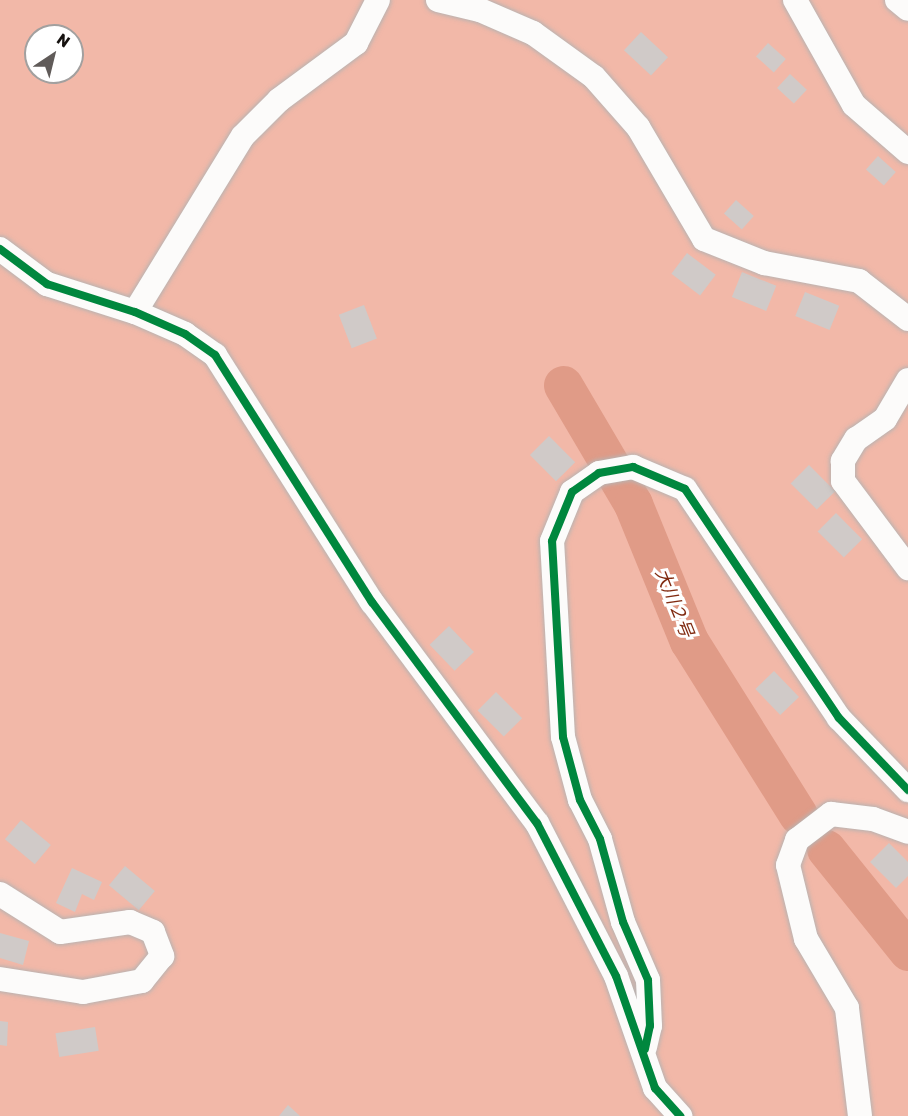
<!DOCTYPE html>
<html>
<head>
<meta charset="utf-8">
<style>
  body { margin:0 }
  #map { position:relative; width:908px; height:1116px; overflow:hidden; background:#eae2e0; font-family:Rubik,"Noto Sans JP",sans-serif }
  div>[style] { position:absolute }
  .forest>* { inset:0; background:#f2b8a8 }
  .river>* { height:39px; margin:-19.5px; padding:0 19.5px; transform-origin:19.5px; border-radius:19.5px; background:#e09b87 }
  .building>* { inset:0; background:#d0cac8; transform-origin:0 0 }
  .roads { filter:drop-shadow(0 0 2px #b9b3b1) drop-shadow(0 0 2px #b9b3b1) }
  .minor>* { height:24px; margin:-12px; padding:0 12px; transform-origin:12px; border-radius:12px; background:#fcfbfa }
  .cycleway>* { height:8px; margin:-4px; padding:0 4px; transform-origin:4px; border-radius:4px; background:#00873e }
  span { translate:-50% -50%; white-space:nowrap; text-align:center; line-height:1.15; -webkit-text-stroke:6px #fff; paint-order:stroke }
  .water-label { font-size:18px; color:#812b11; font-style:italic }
  .north { position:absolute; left:24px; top:24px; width:60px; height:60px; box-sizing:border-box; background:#fff; border:2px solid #a2a09f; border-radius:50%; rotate:35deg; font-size:16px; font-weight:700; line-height:24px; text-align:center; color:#161210 }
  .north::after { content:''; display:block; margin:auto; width:21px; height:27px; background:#605b59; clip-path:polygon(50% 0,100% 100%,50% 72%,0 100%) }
</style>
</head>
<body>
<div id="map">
  <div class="forest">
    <i style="clip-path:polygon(evenodd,0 0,908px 0,908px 1116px,0 1116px,0 0,36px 36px,72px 36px,72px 72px,36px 72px,36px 36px)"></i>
  </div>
  <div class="river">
    <i style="left:563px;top:385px;width:138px;rotate:59.5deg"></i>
    <i style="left:633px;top:504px;width:148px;rotate:67.8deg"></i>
    <i style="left:689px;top:641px;width:205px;rotate:57.9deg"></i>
    <i style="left:826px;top:849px;width:131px;rotate:51.2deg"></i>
  </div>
  <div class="building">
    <i style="left:641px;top:32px;width:37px;height:25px;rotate:43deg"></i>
    <i style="left:768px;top:43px;width:24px;height:18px;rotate:42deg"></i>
    <i style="left:790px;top:74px;width:23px;height:19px;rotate:43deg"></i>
    <i style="left:878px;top:156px;width:24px;height:18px;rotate:42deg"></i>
    <i style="left:736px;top:200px;width:24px;height:18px;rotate:42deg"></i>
    <i style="left:687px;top:253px;width:36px;height:26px;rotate:37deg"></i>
    <i style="left:742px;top:272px;width:37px;height:27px;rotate:22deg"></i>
    <i style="left:805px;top:292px;width:37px;height:26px;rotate:22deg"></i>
    <i style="left:364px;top:305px;width:36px;height:27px;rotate:69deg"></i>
    <i style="left:549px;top:436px;width:37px;height:27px;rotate:45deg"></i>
    <i style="left:809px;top:465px;width:37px;height:26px;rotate:45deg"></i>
    <i style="left:836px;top:513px;width:37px;height:26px;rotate:45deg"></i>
    <i style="left:449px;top:626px;width:36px;height:27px;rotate:46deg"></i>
    <i style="left:774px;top:671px;width:36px;height:26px;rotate:46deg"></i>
    <i style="left:496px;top:692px;width:37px;height:26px;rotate:45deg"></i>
    <i style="left:21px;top:820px;width:39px;height:25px;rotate:40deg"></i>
    <i style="clip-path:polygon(889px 843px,908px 862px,908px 876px,896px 888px,870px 862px)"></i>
    <i style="left:125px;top:866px;width:39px;height:25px;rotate:40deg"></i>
    <i style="clip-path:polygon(72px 868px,102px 882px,94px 900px,82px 894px,75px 912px,56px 903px)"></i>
    <i style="clip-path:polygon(0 933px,29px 941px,23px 965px,0 958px)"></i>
    <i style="clip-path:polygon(0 1021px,8px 1022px,7px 1046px,0 1045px)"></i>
    <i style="left:95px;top:1027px;width:24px;height:40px;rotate:81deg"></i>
    <i style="clip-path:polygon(288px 1105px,300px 1116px,279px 1116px)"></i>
  </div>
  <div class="roads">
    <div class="minor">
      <i style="left:438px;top:0;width:43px;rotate:13.4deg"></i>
      <i style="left:480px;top:10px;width:58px;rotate:23.5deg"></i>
      <i style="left:533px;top:33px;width:75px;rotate:35.8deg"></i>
      <i style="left:594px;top:77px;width:67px;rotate:48.7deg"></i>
      <i style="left:638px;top:127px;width:130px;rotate:59.5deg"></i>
      <i style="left:704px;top:239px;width:65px;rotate:21.8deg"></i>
      <i style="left:764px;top:263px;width:97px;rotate:10.7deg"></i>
      <i style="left:859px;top:281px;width:62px;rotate:37.8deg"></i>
      <i style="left:795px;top:0;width:120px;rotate:60.7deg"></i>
      <i style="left:854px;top:105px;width:72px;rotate:41deg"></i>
      <i style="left:897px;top:0;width:14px;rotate:39deg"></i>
      <i style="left:0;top:249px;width:59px;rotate:36.7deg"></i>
      <i style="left:47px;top:284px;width:92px;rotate:17.7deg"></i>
      <i style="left:135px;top:312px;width:55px;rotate:23.7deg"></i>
      <i style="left:185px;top:334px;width:37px;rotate:35deg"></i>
      <i style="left:215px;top:355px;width:293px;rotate:57.6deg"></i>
      <i style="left:372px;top:602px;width:276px;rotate:53.3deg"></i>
      <i style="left:537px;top:823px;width:172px;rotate:62.7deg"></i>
      <i style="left:616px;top:976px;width:119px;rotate:70.8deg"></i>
      <i style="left:655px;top:1088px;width:38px;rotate:48deg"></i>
      <i style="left:135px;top:312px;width:206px;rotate:-58.5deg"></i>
      <i style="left:243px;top:136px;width:51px;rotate:-45deg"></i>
      <i style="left:279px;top:100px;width:96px;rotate:-36.5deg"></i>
      <i style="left:356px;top:43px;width:48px;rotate:-62.9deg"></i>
      <i style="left:908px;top:380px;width:45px;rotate:120.5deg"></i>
      <i style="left:885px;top:419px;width:35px;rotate:145deg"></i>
      <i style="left:856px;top:439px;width:26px;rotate:121deg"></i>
      <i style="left:843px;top:461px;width:20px;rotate:90deg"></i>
      <i style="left:843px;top:481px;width:109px;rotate:53.2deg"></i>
      <i style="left:0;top:894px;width:71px;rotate:32.3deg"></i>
      <i style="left:60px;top:932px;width:71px;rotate:-8.1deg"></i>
      <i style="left:130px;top:922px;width:25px;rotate:23deg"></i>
      <i style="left:153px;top:932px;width:26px;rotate:69deg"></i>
      <i style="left:162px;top:956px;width:32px;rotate:129deg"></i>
      <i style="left:142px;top:981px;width:60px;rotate:169.4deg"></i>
      <i style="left:83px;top:992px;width:84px;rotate:-171.1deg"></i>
      <i style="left:645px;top:1047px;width:22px;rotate:-77deg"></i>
      <i style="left:650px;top:1026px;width:46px;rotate:-92.5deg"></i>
      <i style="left:648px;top:980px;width:63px;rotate:-113.3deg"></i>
      <i style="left:623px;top:922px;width:86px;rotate:-105.5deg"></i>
      <i style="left:600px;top:839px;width:44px;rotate:-117.1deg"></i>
      <i style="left:580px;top:800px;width:65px;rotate:-105.1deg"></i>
      <i style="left:563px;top:737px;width:196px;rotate:-93.2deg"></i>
      <i style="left:552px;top:541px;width:53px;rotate:-67.8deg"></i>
      <i style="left:572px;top:492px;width:33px;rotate:-35deg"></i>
      <i style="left:599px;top:473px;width:35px;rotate:-10deg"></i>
      <i style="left:633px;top:467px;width:56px;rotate:22.9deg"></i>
      <i style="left:685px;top:489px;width:276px;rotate:56.1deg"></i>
      <i style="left:839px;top:718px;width:100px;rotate:46.2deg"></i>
      <i style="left:860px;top:1116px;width:109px;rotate:-96.9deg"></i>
      <i style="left:847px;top:1008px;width:80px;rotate:-120.7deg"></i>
      <i style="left:806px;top:939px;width:76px;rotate:-103.7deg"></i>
      <i style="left:788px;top:865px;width:27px;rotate:-70deg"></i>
      <i style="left:797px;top:840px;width:43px;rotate:-37.4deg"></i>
      <i style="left:831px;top:814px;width:42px;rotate:6.8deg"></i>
      <i style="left:873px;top:819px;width:37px;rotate:20deg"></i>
    </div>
  </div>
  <div class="cycleway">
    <i style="left:0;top:249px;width:59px;rotate:36.7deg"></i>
    <i style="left:47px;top:284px;width:92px;rotate:17.7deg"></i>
    <i style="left:135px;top:312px;width:55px;rotate:23.7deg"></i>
    <i style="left:185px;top:334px;width:37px;rotate:35deg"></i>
    <i style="left:215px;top:355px;width:293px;rotate:57.6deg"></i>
    <i style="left:372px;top:602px;width:276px;rotate:53.3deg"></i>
    <i style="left:537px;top:823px;width:172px;rotate:62.7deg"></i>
    <i style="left:616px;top:976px;width:119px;rotate:70.8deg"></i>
    <i style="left:655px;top:1088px;width:38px;rotate:48deg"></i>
    <i style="left:645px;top:1049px;width:24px;rotate:-78deg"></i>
    <i style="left:650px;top:1026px;width:46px;rotate:-92.5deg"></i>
    <i style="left:648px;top:980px;width:63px;rotate:-113.3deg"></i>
    <i style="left:623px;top:922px;width:86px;rotate:-105.5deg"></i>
    <i style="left:600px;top:839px;width:44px;rotate:-117.1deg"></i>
    <i style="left:580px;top:800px;width:65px;rotate:-105.1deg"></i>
    <i style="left:563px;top:737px;width:196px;rotate:-93.2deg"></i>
    <i style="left:552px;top:541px;width:53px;rotate:-67.8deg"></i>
    <i style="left:572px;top:492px;width:33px;rotate:-35deg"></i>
    <i style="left:599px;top:473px;width:35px;rotate:-10deg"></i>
    <i style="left:633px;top:467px;width:56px;rotate:22.9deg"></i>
    <i style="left:685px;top:489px;width:276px;rotate:56.1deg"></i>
    <i style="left:839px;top:718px;width:100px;rotate:46.2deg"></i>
  </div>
  <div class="water-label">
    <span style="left:674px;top:603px;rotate:68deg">大川２号</span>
  </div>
  <div class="north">N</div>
</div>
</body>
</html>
